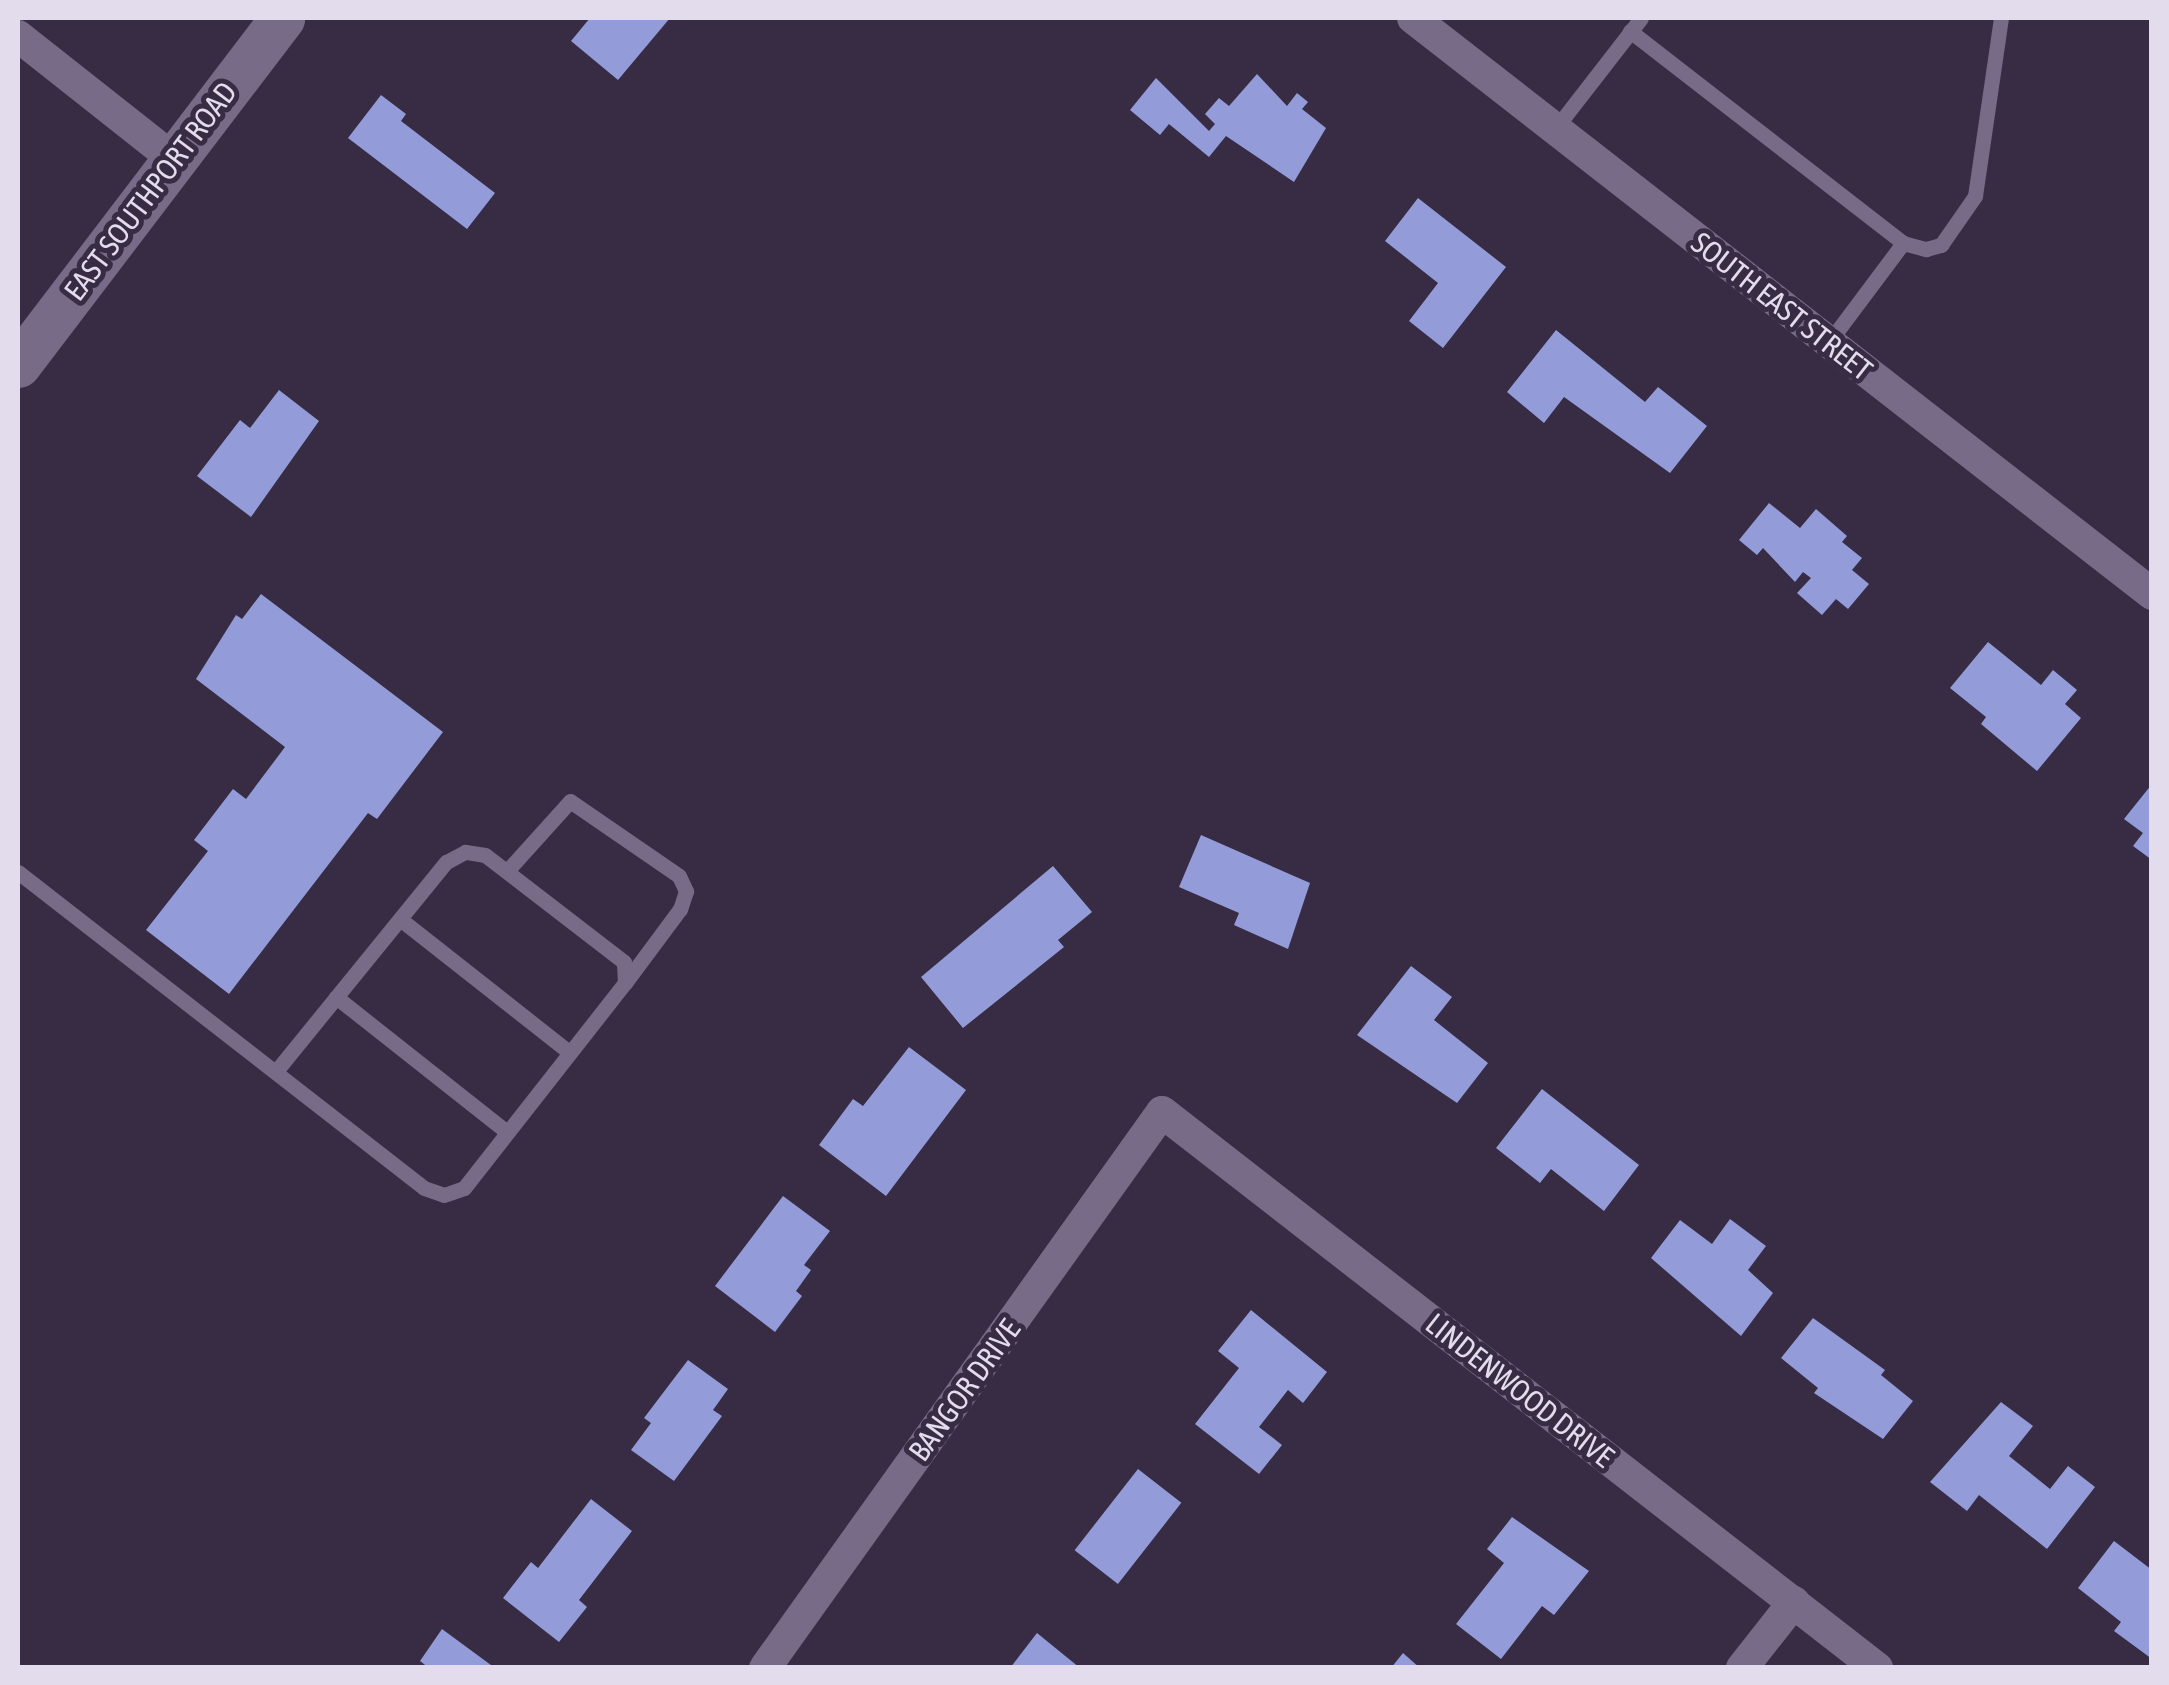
<!DOCTYPE html>
<html>
<head>
<meta charset="utf-8">
<style>
  body { margin:0 }
  #map { position:relative; width:2169px; height:1685px; overflow:hidden; background:#372c44; font-family:"Asap Condensed",sans-serif }
  div>[style] { position:absolute }
  .building>* { inset:0; background:#939cd9; transform-origin:0 0 }
  .lane>* { height:15px; margin:-7.5px; padding:0 7.5px; transform-origin:7.5px; border-radius:7.5px; background:#776b87 }
  .street>* { height:32px; margin:-16px; padding:0 16px; transform-origin:16px; border-radius:16px; background:#776b87 }
  .secondary>* { height:45px; margin:-22.5px; padding:0 22.5px; transform-origin:22.5px; border-radius:22.5px; background:#776b87 }
  span { translate:-50% -50%; white-space:nowrap; text-align:center; line-height:1.15; -webkit-text-stroke:10px #372c44; paint-order:stroke }
  .street-label { font-size:30px; color:#e3dcec }
  .frame { position:absolute; inset:0; border:20px solid #e3dcec; pointer-events:none }
</style>
</head>
<body>
<div id="map">
  <div class="building">
    <i style="clip-path:polygon(590px 18px,670px 18px,618px 80px,571px 41px)"></i>
    <i style="clip-path:polygon(1257px 74px,1287px 106px,1297px 93px,1308px 102px,1302px 109px,1326px 128px,1294px 182px,1226px 136px,1209px 157px,1169px 124px,1160px 135px,1130px 110px,1156px 78px,1209px 131px,1215px 124px,1205px 114px,1219px 98px,1229px 106px)"></i>
    <i style="clip-path:polygon(381px 95px,406px 114px,401px 121px,495px 193px,467px 229px,348px 138px)"></i>
    <i style="clip-path:polygon(1418px 198px,1506px 267px,1443px 348px,1409px 321px,1438px 283px,1385px 241px)"></i>
    <i style="clip-path:polygon(1556px 330px,1645px 402px,1658px 387px,1707px 426px,1670px 473px,1564px 397px,1544px 423px,1507px 392px)"></i>
    <i style="clip-path:polygon(279px 390px,319px 421px,251px 517px,197px 476px,240px 420px,250px 428px)"></i>
    <i style="clip-path:polygon(1769px 503px,1800px 528px,1816px 509px,1847px 536px,1842px 542px,1862px 558px,1852px 570px,1869px 584px,1848px 609px,1836px 599px,1822px 615px,1797px 593px,1811px 578px,1803px 572px,1795px 582px,1763px 548px,1757px 555px,1739px 540px)"></i>
    <i style="clip-path:polygon(261px 594px,443px 732px,377px 819px,368px 813px,229px 994px,146px 930px,208px 851px,194px 840px,233px 789px,246px 799px,285px 747px,196px 679px,236px 615px,242px 619px)"></i>
    <i style="clip-path:polygon(1988px 642px,2041px 685px,2053px 670px,2077px 690px,2065px 704px,2081px 718px,2037px 771px,1981px 724px,1986px 717px,1950px 688px)"></i>
    <i style="clip-path:polygon(2152px 784px,2152px 860px,2133px 846px,2143px 833px,2124px 819px)"></i>
    <i style="clip-path:polygon(1201px 835px,1310px 883px,1288px 949px,1234px 925px,1239px 913px,1179px 887px)"></i>
    <i style="clip-path:polygon(1053px 866px,1092px 912px,1058px 940px,1064px 947px,963px 1028px,921px 977px)"></i>
    <i style="clip-path:polygon(1411px 966px,1452px 997px,1434px 1020px,1488px 1063px,1457px 1103px,1357px 1035px)"></i>
    <i style="clip-path:polygon(909px 1047px,966px 1090px,886px 1196px,819px 1145px,853px 1099px,863px 1106px)"></i>
    <i style="clip-path:polygon(1542px 1089px,1639px 1165px,1604px 1211px,1551px 1169px,1540px 1183px,1496px 1148px)"></i>
    <i style="clip-path:polygon(783px 1196px,830px 1231px,804px 1265px,811px 1270px,796px 1291px,802px 1296px,775px 1332px,715px 1286px)"></i>
    <i style="clip-path:polygon(1730px 1219px,1766px 1246px,1748px 1270px,1773px 1293px,1741px 1336px,1651px 1258px,1680px 1220px,1712px 1244px)"></i>
    <i style="clip-path:polygon(1251px 1310px,1327px 1372px,1303px 1403px,1288px 1390px,1259px 1427px,1282px 1445px,1259px 1474px,1195px 1424px,1239px 1368px,1218px 1351px)"></i>
    <i style="clip-path:polygon(1813px 1318px,1885px 1370px,1881px 1375px,1913px 1401px,1883px 1439px,1814px 1393px,1818px 1388px,1781px 1358px)"></i>
    <i style="clip-path:polygon(688px 1360px,728px 1389px,713px 1410px,722px 1416px,674px 1481px,631px 1450px,651px 1423px,644px 1418px)"></i>
    <i style="clip-path:polygon(2001px 1402px,2033px 1426px,2009px 1456px,2050px 1489px,2068px 1466px,2095px 1487px,2047px 1549px,1979px 1495px,1967px 1511px,1930px 1482px)"></i>
    <i style="left:1138px;top:1469px;width:55px;height:103px;rotate:38deg"></i>
    <i style="clip-path:polygon(591px 1499px,632px 1531px,579px 1600px,587px 1607px,559px 1642px,503px 1598px,531px 1562px,538px 1568px)"></i>
    <i style="clip-path:polygon(1512px 1517px,1589px 1571px,1554px 1615px,1542px 1606px,1501px 1659px,1456px 1624px,1504px 1563px,1487px 1549px)"></i>
    <i style="clip-path:polygon(2114px 1541px,2152px 1570px,2152px 1659px,2114px 1631px,2121px 1622px,2078px 1588px)"></i>
    <i style="clip-path:polygon(442px 1629px,495px 1668px,429px 1668px,420px 1661px)"></i>
    <i style="clip-path:polygon(1037px 1633px,1080px 1668px,1010px 1668px)"></i>
    <i style="clip-path:polygon(1403px 1653px,1420px 1668px,1391px 1668px)"></i>
  </div>
  <div class="lane">
    <i style="left:1630px;top:31px;width:346px;rotate:37.8deg"></i>
    <i style="left:1903px;top:243px;width:24px;rotate:15deg"></i>
    <i style="left:1926px;top:249px;width:16px;rotate:-15deg"></i>
    <i style="left:1941px;top:245px;width:60px;rotate:-55.2deg"></i>
    <i style="left:1975px;top:196px;width:180px;rotate:-81.7deg"></i>
    <i style="left:1555px;top:129px;width:140px;rotate:-52.2deg"></i>
    <i style="left:1829px;top:342px;width:124px;rotate:-53.2deg"></i>
    <i style="left:507px;top:871px;width:94px;rotate:-48deg"></i>
    <i style="left:570px;top:801px;width:132px;rotate:34.5deg"></i>
    <i style="left:679px;top:876px;width:17px;rotate:65deg"></i>
    <i style="left:686px;top:891px;width:19px;rotate:108deg"></i>
    <i style="left:680px;top:909px;width:92px;rotate:126.6deg"></i>
    <i style="left:18px;top:872px;width:514px;rotate:37.89deg"></i>
    <i style="left:424px;top:1188px;width:21px;rotate:19deg"></i>
    <i style="left:444px;top:1195px;width:21px;rotate:-19deg"></i>
    <i style="left:464px;top:1188px;width:261px;rotate:-51.9deg"></i>
    <i style="left:625px;top:983px;width:21px;rotate:-93deg"></i>
    <i style="left:624px;top:962px;width:175px;rotate:-142.4deg"></i>
    <i style="left:485px;top:855px;width:20px;rotate:-171deg"></i>
    <i style="left:465px;top:852px;width:21px;rotate:152deg"></i>
    <i style="left:446px;top:862px;width:269px;rotate:129.1deg"></i>
    <i style="left:400px;top:919px;width:216px;rotate:38.2deg"></i>
    <i style="left:336px;top:997px;width:218px;rotate:38.3deg"></i>
  </div>
  <div class="street">
    <i style="left:1413px;top:18px;width:937px;rotate:37.93deg"></i>
    <i style="left:18px;top:36px;width:199px;rotate:38.3deg"></i>
    <i style="left:765px;top:1668px;width:683px;rotate:-54.47deg"></i>
    <i style="left:1162px;top:1112px;width:906px;rotate:37.87deg"></i>
    <i style="left:1742px;top:1668px;width:84px;rotate:-51.8deg"></i>
  </div>
  <div class="secondary">
    <i style="left:18px;top:365px;width:436px;rotate:-52.7deg"></i>
  </div>
  <div class="street-label">
    <span style="left:150px;top:191px;rotate:-53deg">EAST SOUTHPORT ROAD</span>
    <span style="left:1782px;top:306px;rotate:38deg">SOUTH EAST STREET</span>
    <span style="left:964px;top:1390px;rotate:-54deg">BANGOR DRIVE</span>
    <span style="left:1520px;top:1390px;rotate:38deg">LINDENWOOD DRIVE</span>
  </div>
  <div class="frame"></div>
</div>
</body>
</html>
